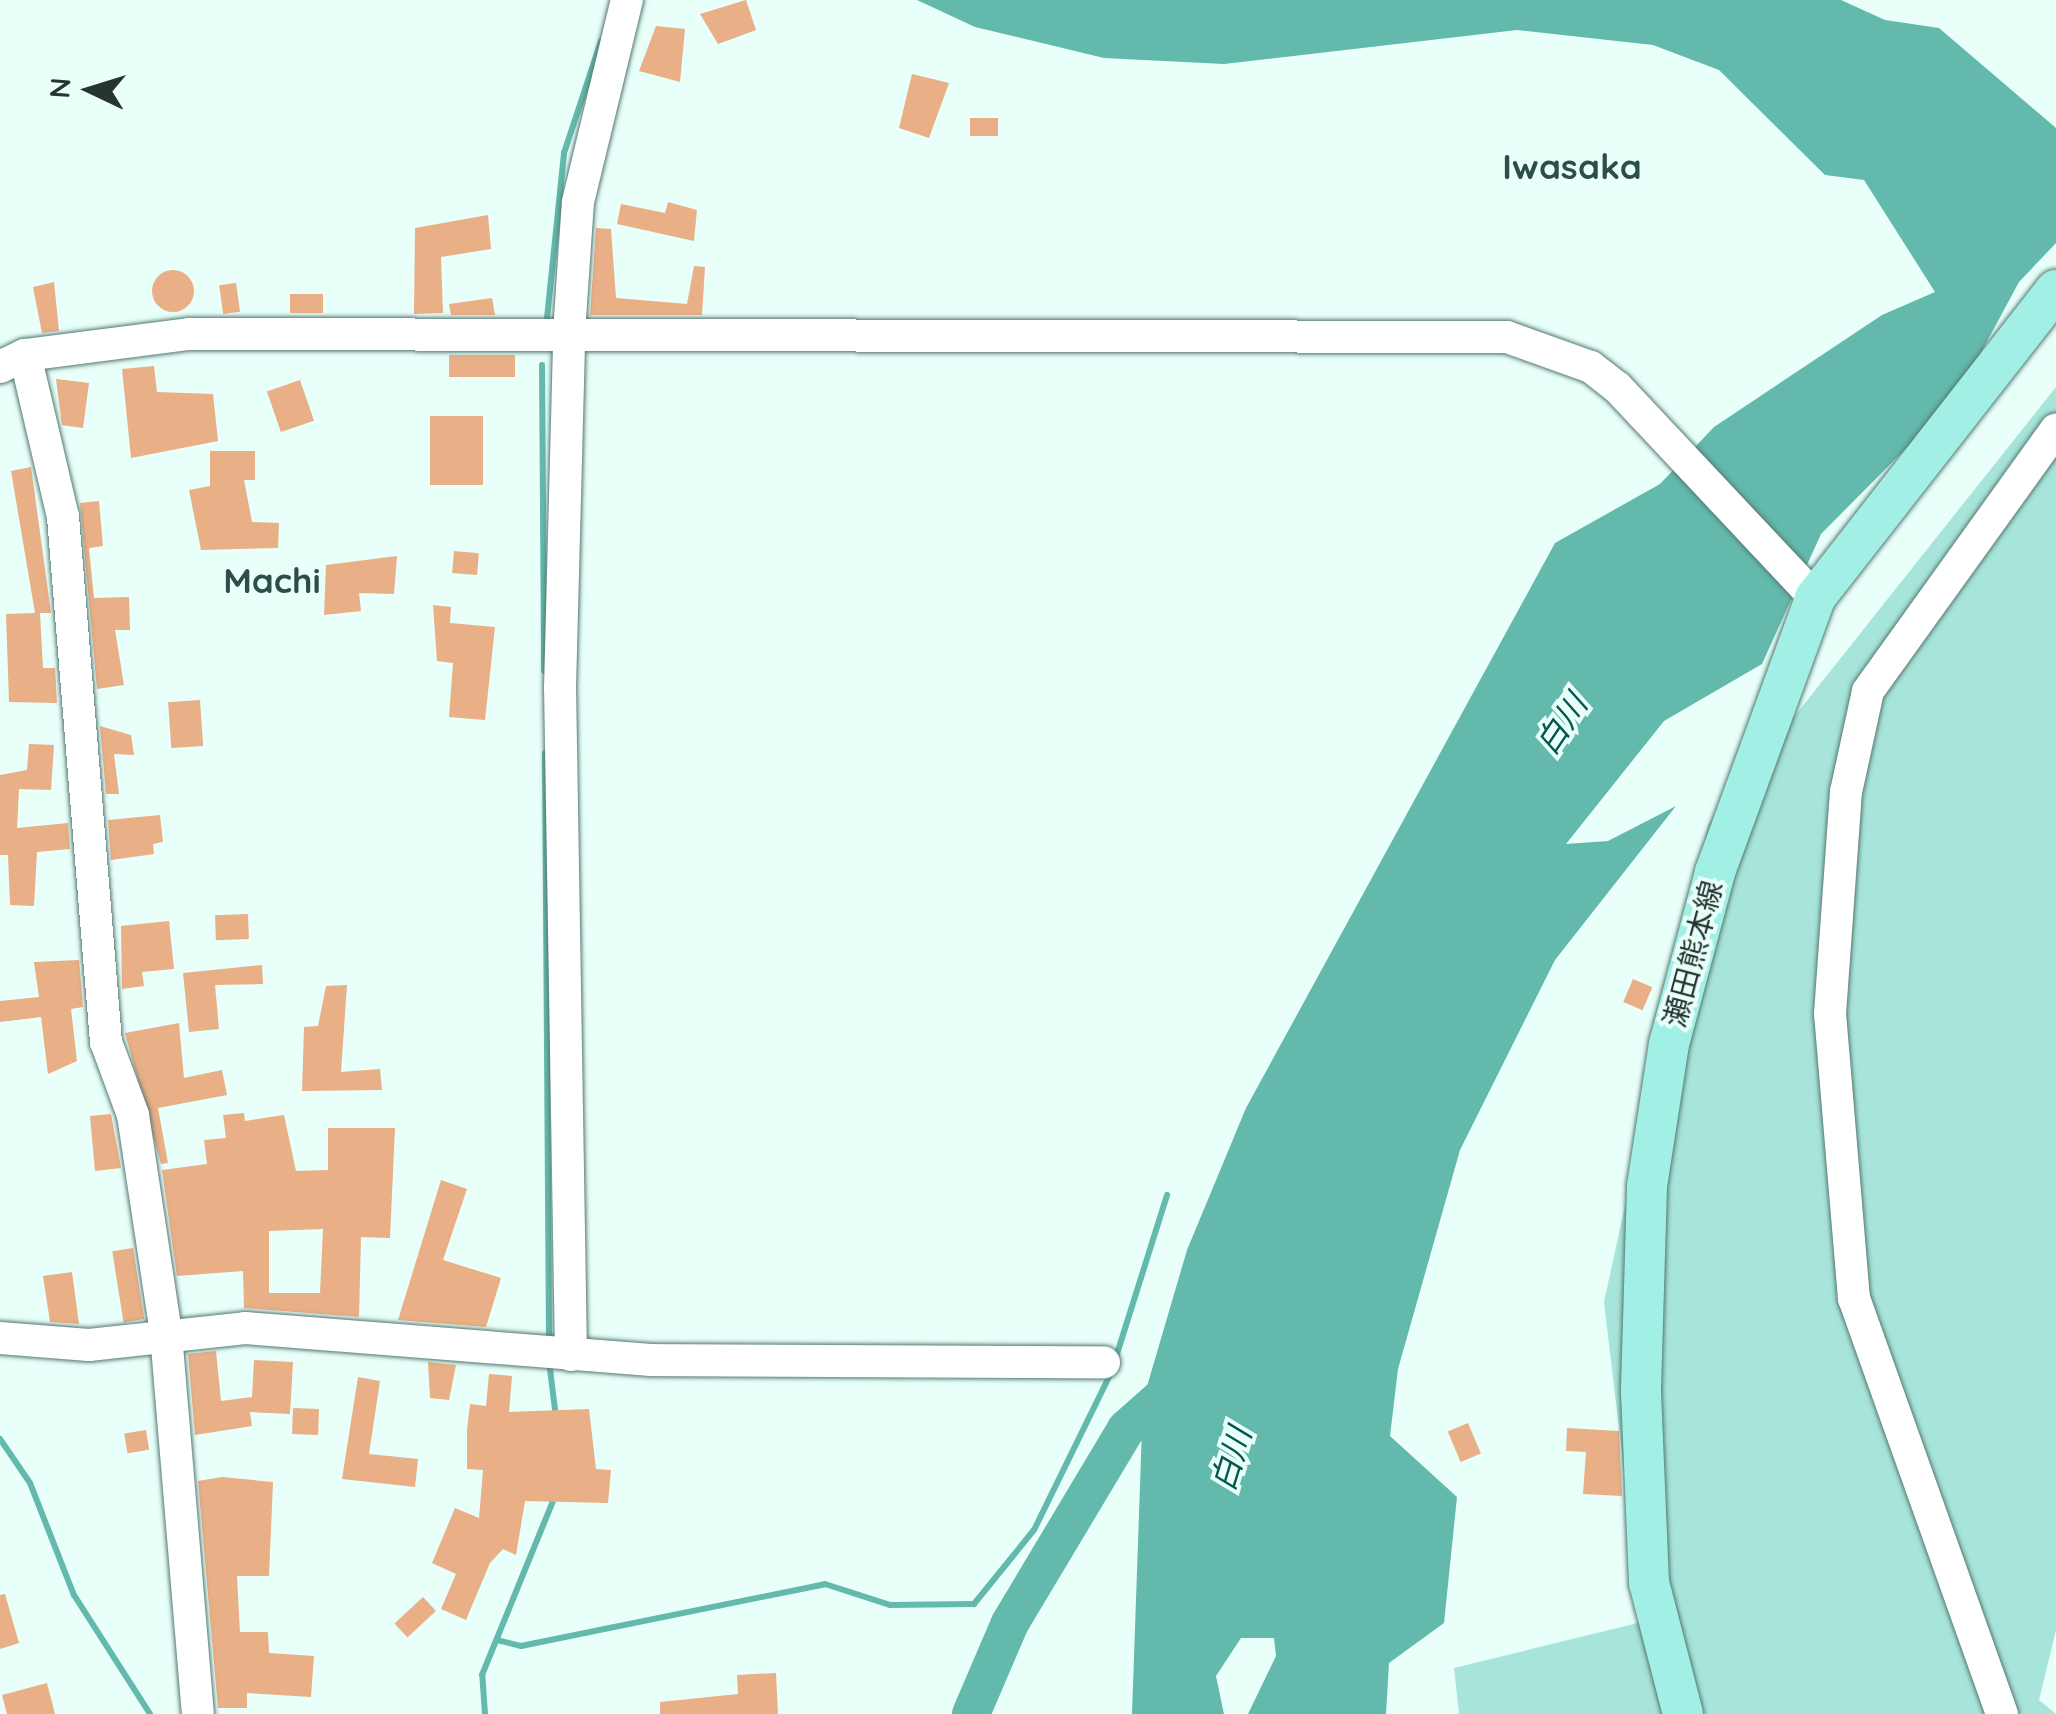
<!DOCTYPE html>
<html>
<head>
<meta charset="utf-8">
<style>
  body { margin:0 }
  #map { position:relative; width:2056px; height:1714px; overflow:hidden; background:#e8fffa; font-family:Quicksand,"Noto Sans JP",sans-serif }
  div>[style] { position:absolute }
  .green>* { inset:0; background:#a7e4d9 }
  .water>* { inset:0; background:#62b9ac }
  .stream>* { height:6px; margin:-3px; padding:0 3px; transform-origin:3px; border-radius:3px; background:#62b9ac }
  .river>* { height:38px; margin:-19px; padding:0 19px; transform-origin:19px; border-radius:19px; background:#62b9ac }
  .building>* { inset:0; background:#e9af86; transform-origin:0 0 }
  .round { border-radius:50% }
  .roads { filter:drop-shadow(0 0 2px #547871) drop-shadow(0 0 2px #547871) }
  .minor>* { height:32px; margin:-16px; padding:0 16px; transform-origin:16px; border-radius:16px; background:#fff }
  .major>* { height:40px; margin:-20px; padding:0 20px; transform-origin:20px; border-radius:20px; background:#a2f0e5 }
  span { translate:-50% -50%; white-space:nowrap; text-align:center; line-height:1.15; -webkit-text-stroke:8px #e8fffa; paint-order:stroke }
  .street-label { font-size:30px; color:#263532 }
  .water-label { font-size:32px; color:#07564d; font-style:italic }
  .quarter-label { font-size:35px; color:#2c4e49; font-weight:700 }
  .north { position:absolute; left:40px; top:40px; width:100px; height:100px; -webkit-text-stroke:8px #e8fffa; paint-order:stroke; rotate:274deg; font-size:28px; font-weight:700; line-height:40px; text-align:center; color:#263532 }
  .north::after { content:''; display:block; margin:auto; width:35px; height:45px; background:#263532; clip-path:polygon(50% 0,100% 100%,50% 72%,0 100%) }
</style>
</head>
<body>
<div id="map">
  <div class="green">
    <i style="clip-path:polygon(2056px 387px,2056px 1630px,2039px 1700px,2056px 1714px,1459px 1714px,1454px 1668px,1642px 1622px,1604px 1302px,1708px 825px)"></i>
  </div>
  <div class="water">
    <i style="clip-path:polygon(917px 0,1841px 0,1885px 20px,1939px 28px,2056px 128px,2056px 243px,2019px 282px,1957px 397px,1821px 534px,1762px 664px,1664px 721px,1566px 844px,1608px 841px,1676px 806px,1555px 960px,1460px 1150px,1398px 1369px,1390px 1436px,1457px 1497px,1444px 1623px,1389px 1663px,1386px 1714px,1248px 1714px,1276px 1656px,1274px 1638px,1241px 1638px,1216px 1676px,1224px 1714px,1132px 1714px,1143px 1400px,1187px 1250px,1246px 1108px,1555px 543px,1660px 484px,1714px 427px,1882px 315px,1935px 292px,1864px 180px,1825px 175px,1719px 70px,1653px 45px,1517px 30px,1224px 64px,1104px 58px,975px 27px)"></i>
  </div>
  <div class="stream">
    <i style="left:547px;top:318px;width:166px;rotate:-84.1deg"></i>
    <i style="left:564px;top:153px;width:118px;rotate:-71.7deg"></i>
    <i style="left:542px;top:365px;width:306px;rotate:89.6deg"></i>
    <i style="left:545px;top:753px;width:588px;rotate:89.61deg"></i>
    <i style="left:1116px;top:1357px;width:170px;rotate:-72.5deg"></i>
    <i style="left:550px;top:1369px;width:49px;rotate:83deg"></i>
    <i style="left:0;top:1439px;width:53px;rotate:55.7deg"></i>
    <i style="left:30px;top:1483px;width:120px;rotate:68.6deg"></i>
    <i style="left:74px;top:1595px;width:141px;rotate:57.4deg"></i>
    <i style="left:497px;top:1640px;width:25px;rotate:14deg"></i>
    <i style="left:521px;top:1646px;width:310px;rotate:-11.5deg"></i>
    <i style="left:825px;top:1584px;width:68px;rotate:17.9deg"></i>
    <i style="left:890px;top:1605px;width:84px;rotate:-0.7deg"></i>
    <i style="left:974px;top:1604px;width:95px;rotate:-51deg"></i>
    <i style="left:1034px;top:1530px;width:179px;rotate:-63.9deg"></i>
    <i style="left:485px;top:1714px;width:39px;rotate:-94deg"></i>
    <i style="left:482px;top:1675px;width:193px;rotate:-67.8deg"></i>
  </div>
  <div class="river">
    <i style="left:971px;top:1714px;width:99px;rotate:-66.8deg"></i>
    <i style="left:1010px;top:1623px;width:226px;rotate:-59.1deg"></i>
    <i style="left:1126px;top:1429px;width:71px;rotate:-41.6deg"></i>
  </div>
  <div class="building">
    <i style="clip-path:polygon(746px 0,756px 30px,718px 44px,700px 14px)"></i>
    <i style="clip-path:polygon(656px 26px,685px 29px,680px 82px,639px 71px)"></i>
    <i style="clip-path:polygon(912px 74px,949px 83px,929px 138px,899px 128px)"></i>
    <i style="left:970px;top:118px;width:28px;height:18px"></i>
    <i style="clip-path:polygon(668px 202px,697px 210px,694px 241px,617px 224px,621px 204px,665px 213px)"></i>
    <i style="clip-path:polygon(488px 215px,491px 249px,441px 257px,443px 313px,414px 314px,415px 228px)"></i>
    <i style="clip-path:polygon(596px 228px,611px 229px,616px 298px,687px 304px,694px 266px,705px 267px,702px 315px,590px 315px)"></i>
    <i class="round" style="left:152px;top:270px;width:42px;height:42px"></i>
    <i style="clip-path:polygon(54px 282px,59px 331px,42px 333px,33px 287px)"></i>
    <i style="left:236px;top:283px;width:29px;height:17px;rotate:82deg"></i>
    <i style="left:290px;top:294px;width:33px;height:19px"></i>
    <i style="clip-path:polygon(492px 298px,495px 315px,451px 315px,449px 304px)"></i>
    <i style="left:449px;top:355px;width:66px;height:22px"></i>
    <i style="clip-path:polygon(154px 366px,157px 392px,213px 394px,218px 441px,131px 458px,122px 369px)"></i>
    <i style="clip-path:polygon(56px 379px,89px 383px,83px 428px,62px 425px)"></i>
    <i style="left:300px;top:380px;width:43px;height:35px;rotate:71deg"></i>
    <i style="left:430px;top:416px;width:53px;height:69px"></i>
    <i style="clip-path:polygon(210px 451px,255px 451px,255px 480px,244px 480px,252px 522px,279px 523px,278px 548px,201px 550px,189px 490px,210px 486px)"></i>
    <i style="clip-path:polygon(31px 467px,51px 613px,40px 613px,43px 668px,55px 668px,57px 703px,9px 702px,6px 614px,35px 613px,11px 471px)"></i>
    <i style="clip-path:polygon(99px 501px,103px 546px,89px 548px,94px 598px,129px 597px,130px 630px,115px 630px,124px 685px,97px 689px,80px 503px)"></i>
    <i style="left:454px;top:551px;width:25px;height:22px;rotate:5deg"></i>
    <i style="clip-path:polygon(397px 556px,394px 594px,359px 593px,361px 611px,324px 615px,326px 565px)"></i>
    <i style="clip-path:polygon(433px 605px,451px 607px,450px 623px,495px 627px,485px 720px,449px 717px,453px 663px,437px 661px)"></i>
    <i style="left:200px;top:700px;width:46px;height:32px;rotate:86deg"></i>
    <i style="clip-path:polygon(100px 726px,131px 735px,134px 755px,114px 754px,119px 794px,106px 794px)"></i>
    <i style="clip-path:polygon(29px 744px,54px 745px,51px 790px,19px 789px,17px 828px,68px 823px,70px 849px,37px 852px,34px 906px,10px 905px,8px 855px,0 855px,0 775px,27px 770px)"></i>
    <i style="clip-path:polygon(160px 815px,163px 842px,153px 844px,154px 854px,111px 860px,108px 820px)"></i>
    <i style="left:248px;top:914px;width:25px;height:33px;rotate:88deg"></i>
    <i style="clip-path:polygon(169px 921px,174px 969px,142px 972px,144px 986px,122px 989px,121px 926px)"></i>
    <i style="clip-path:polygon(79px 960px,83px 1007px,71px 1009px,77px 1061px,48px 1074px,41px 1017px,0 1022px,0 1001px,39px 997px,34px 962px)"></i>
    <i style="clip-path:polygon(262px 965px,263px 984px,215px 985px,219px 1029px,189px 1032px,183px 973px)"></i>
    <i style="left:1633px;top:979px;width:21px;height:25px;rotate:23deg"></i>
    <i style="clip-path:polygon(347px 985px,341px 1072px,380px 1069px,382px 1090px,302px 1091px,304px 1027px,318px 1026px,326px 986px)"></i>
    <i style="clip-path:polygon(179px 1023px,184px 1078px,222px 1070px,227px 1095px,158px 1108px,168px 1163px,161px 1164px,125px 1033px)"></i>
    <i style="clip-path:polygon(evenodd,244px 1113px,245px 1121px,284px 1115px,296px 1171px,328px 1170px,328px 1128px,395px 1128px,390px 1238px,361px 1237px,359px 1317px,244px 1308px,243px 1271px,177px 1276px,162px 1170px,207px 1164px,204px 1140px,226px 1138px,223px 1115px,244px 1113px,323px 1229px,320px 1293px,269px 1293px,269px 1231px,323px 1229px)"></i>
    <i style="clip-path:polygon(111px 1114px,121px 1168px,95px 1171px,90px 1116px)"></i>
    <i style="clip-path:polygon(441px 1180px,467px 1189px,443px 1260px,501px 1278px,486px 1327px,398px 1320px)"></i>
    <i style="left:133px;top:1248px;width:72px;height:21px;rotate:81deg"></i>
    <i style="clip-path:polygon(72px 1272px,79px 1324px,50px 1322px,43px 1276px)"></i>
    <i style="clip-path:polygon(216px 1351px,221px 1401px,252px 1397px,254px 1360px,293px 1362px,290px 1414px,250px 1412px,252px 1426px,195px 1435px,188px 1354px)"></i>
    <i style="clip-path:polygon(428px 1362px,456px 1365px,449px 1400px,430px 1398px)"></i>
    <i style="clip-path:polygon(489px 1374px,512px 1376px,509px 1412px,589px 1409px,596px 1469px,611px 1470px,608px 1503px,525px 1501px,516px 1555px,503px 1549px,490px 1563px,466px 1620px,441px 1609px,456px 1574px,432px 1563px,455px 1508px,479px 1518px,483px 1470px,467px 1469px,467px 1430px,470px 1404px,486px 1406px)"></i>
    <i style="clip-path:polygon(358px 1377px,380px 1381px,369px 1454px,418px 1459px,415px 1487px,342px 1479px)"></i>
    <i style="left:293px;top:1408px;width:26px;height:26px;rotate:2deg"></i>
    <i style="left:1468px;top:1423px;width:33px;height:22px;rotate:67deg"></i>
    <i style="clip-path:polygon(1567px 1428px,1619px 1431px,1622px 1496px,1583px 1494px,1586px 1452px,1566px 1451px)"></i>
    <i style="left:146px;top:1430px;width:20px;height:22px;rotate:81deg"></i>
    <i style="clip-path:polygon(222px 1477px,273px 1482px,269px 1576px,237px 1576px,240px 1632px,268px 1632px,269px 1653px,314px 1656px,311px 1697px,247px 1693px,247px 1708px,218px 1708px,198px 1481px)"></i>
    <i style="clip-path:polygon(5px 1594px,19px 1643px,0 1649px,0 1595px)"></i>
    <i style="left:423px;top:1597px;width:19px;height:39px;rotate:47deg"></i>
    <i style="clip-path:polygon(776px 1673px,778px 1714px,660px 1714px,660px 1702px,738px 1694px,737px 1675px)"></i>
    <i style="clip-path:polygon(47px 1683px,55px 1714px,7px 1714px,2px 1695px)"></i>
  </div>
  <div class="roads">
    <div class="minor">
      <i style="left:25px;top:355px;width:166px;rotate:76.8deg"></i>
      <i style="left:63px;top:517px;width:527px;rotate:85.32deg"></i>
      <i style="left:106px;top:1042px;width:78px;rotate:69.7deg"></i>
      <i style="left:133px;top:1115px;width:221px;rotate:81.4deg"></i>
      <i style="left:166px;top:1334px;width:381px;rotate:85.2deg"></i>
      <i style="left:0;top:367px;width:28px;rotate:-26deg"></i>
      <i style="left:25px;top:355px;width:165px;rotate:-7.3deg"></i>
      <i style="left:189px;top:334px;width:1318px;rotate:0.13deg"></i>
      <i style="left:1507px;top:337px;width:89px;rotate:19.7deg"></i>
      <i style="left:1591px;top:367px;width:33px;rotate:38deg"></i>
      <i style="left:1617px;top:387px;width:289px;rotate:46.8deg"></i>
      <i style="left:0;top:1338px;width:89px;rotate:4.5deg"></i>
      <i style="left:89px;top:1345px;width:157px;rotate:-6.2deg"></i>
      <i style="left:245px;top:1328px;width:407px;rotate:4.5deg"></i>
      <i style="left:651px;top:1360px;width:453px;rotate:0.3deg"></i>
      <i style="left:571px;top:1355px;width:667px;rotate:-90.94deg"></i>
      <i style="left:560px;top:688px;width:355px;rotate:-88.5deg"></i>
      <i style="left:569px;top:333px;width:131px;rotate:-86.1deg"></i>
      <i style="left:578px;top:202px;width:208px;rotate:-76.4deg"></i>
      <i style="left:2002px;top:1714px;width:441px;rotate:-109.6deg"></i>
      <i style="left:1854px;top:1299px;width:286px;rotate:-94.8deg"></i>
      <i style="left:1830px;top:1014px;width:223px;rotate:-85.9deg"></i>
      <i style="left:1846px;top:792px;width:103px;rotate:-77.7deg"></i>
      <i style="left:1868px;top:691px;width:322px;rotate:-54.3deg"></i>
    </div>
    <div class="major">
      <i style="left:1683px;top:1714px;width:135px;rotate:-104.5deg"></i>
      <i style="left:1649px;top:1583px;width:194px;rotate:-92.4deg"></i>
      <i style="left:1641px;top:1389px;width:203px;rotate:-88.3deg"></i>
      <i style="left:1647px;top:1186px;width:144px;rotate:-81.2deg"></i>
      <i style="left:1669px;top:1044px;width:178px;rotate:-75deg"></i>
      <i style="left:1715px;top:872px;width:292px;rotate:-69.9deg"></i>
      <i style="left:1815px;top:598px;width:391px;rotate:-52deg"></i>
    </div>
  </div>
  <div class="street-label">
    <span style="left:1693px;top:954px;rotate:-75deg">瀬田熊本線</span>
  </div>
  <div class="water-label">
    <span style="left:1561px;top:724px;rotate:-56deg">白川</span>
    <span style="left:1231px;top:1459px;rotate:-73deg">白川</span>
  </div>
  <div class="quarter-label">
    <span style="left:1572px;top:166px">Iwasaka</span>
    <span style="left:272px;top:580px">Machi</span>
  </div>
  <div class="north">N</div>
</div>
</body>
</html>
